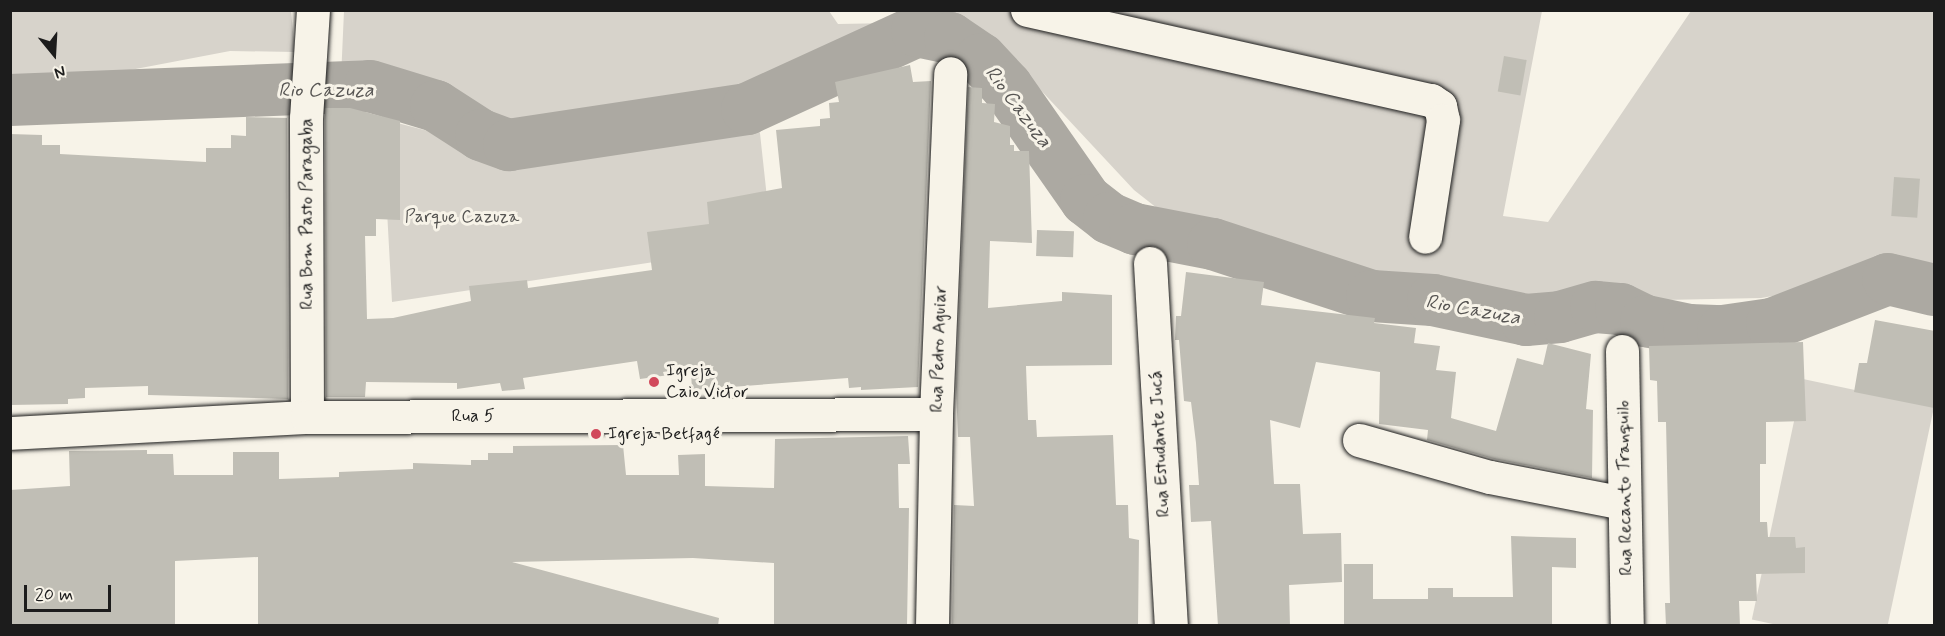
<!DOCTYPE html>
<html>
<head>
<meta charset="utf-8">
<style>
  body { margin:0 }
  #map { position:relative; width:1945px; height:636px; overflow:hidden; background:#f7f3e8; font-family:Mynerve,sans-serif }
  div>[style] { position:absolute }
  .green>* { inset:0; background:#d7d3cb; transform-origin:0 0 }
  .stream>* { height:9px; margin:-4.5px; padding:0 4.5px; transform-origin:4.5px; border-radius:4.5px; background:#aca9a2 }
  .river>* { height:52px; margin:-26px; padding:0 26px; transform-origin:26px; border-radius:26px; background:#aca9a2 }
  .building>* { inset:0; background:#c0beb5; transform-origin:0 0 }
  .roads { filter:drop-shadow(0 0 2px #1c1c1c) drop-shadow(0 0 2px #1c1c1c) }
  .minor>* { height:33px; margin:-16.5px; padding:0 16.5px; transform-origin:16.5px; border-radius:16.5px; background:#f7f3e8 }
  .dots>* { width:16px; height:16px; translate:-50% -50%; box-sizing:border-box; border:3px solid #f7f3e8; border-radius:50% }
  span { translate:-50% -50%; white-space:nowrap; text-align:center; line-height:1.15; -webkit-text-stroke:6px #f7f3e8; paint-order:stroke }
  .street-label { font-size:18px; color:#1c1c1c }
  .park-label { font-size:18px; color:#545351 }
  .poi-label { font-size:18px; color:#1c1c1c }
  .left { translate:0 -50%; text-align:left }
  .water-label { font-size:20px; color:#565452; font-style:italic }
  .frame { position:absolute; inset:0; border:12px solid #1c1c1c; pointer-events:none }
  .north { position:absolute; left:24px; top:24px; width:60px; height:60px; -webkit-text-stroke:4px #f7f3e8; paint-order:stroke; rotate:162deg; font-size:16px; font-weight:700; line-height:24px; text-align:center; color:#1c1c1c }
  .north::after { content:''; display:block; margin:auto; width:21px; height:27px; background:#1c1c1c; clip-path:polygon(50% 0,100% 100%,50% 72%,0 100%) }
  .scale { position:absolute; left:24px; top:585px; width:87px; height:27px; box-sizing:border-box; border:3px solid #1c1c1c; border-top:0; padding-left:8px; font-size:18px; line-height:21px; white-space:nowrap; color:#1c1c1c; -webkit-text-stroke:4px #f7f3e8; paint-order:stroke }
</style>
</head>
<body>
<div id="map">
  <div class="green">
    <i style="clip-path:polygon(943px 10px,1542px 11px,1503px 216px,1548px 222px,1691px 11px,1934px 11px,1934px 263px,1891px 260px,1814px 289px,1761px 298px,1566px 302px,1336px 270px,1176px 223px,1134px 190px,1022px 70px,941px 21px)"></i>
    <i style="clip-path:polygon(10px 11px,291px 11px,295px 52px,230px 51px,104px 75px,11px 76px)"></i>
    <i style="clip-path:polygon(829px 11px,838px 24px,893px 23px,713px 99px,537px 129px,410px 110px,341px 78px,344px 11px)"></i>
    <i style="clip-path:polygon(758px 115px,772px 244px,392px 302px,382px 119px,509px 152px)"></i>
    <i style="left:1803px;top:379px;width:134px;height:246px;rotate:12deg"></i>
  </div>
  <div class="stream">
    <i style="left:917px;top:31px;width:21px;rotate:-85deg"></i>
  </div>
  <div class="river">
    <i style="left:10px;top:100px;width:360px;rotate:-2.2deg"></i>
    <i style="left:370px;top:86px;width:69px;rotate:16.9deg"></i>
    <i style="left:436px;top:106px;width:54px;rotate:32.8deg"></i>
    <i style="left:481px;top:135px;width:30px;rotate:20deg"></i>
    <i style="left:509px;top:145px;width:241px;rotate:-8.6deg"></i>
    <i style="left:747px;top:109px;width:187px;rotate:-24.6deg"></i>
    <i style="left:917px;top:31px;width:34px;rotate:12deg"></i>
    <i style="left:950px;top:38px;width:37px;rotate:34deg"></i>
    <i style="left:981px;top:59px;width:38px;rotate:47deg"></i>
    <i style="left:1007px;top:87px;width:138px;rotate:55deg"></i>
    <i style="left:1086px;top:200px;width:29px;rotate:38deg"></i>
    <i style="left:1109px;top:218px;width:28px;rotate:23deg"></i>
    <i style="left:1135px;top:229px;width:79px;rotate:10.9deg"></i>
    <i style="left:1213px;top:244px;width:167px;rotate:18.1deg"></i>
    <i style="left:1372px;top:296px;width:61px;rotate:3.8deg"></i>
    <i style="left:1433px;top:300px;width:95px;rotate:12.1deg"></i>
    <i style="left:1526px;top:320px;width:34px;rotate:-5deg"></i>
    <i style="left:1560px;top:317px;width:37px;rotate:-16deg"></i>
    <i style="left:1596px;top:307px;width:25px;rotate:5deg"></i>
    <i style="left:1621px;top:309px;width:28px;rotate:26deg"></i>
    <i style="left:1646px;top:321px;width:44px;rotate:11.8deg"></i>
    <i style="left:1689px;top:330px;width:34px;rotate:2deg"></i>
    <i style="left:1723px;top:331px;width:49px;rotate:-8.1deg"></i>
    <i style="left:1772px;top:324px;width:124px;rotate:-21.2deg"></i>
    <i style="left:1888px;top:279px;width:47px;rotate:13.4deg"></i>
  </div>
  <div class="building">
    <i style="left:1504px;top:56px;width:23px;height:36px;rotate:10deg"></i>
    <i style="clip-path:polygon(910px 65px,913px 82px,931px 81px,918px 387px,861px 390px,861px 387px,849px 388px,848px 378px,692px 390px,691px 372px,640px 379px,637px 361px,523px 378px,525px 389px,502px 391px,500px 383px,457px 389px,457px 383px,366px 382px,365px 397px,326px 397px,325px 108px,350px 108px,400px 121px,400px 220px,376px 219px,376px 236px,365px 236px,367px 319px,393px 318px,471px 301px,469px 286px,527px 280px,528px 288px,652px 270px,647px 232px,709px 224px,707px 202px,782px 188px,776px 130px,820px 126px,820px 119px,830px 118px,829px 103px,839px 102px,835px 82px)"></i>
    <i style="clip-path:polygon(968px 87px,982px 88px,982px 103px,995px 104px,994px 122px,1010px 126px,1010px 145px,1014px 145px,1014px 151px,1029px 151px,1032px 243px,990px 241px,988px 308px,1062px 301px,1062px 292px,1112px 295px,1112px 365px,1026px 366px,1028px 420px,1036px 420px,1037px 437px,1113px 435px,1116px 505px,1128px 505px,1129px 538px,1139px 540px,1138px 626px,952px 626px,954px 505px,974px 506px,970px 437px,958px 437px,956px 387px)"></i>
    <i style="clip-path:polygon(246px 117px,287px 118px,288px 399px,148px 395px,148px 386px,85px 388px,85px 398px,68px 399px,68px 404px,10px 405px,10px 134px,42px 135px,42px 145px,60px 145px,60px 154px,206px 162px,206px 148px,231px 148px,231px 135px,246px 136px)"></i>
    <i style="left:1894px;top:177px;width:26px;height:39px;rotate:4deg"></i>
    <i style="left:1037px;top:230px;width:37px;height:26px;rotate:2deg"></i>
    <i style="clip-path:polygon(1186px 272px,1264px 282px,1261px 305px,1375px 318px,1374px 323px,1416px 328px,1414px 343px,1440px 346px,1436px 370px,1456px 372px,1451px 418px,1496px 431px,1517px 358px,1543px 365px,1548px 343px,1591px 354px,1586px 409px,1593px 410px,1592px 478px,1494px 459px,1427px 440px,1428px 430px,1379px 424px,1380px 372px,1316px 362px,1300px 428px,1270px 420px,1274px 484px,1300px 484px,1303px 534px,1341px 533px,1342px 582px,1289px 585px,1290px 626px,1218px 626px,1211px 521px,1191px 522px,1189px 485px,1199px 485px,1196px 443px,1191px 402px,1184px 401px,1179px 340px,1175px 340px,1176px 316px,1181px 316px)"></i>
    <i style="clip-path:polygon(1875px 320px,1935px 331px,1934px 408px,1854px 392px,1859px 363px,1867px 363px)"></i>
    <i style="clip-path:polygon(1803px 342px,1806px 421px,1766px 422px,1766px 464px,1760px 464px,1760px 522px,1767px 522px,1768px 537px,1795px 537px,1796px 548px,1805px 547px,1805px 573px,1756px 574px,1757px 601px,1739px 601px,1740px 626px,1666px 626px,1665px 603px,1670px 603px,1666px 422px,1658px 422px,1657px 381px,1650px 380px,1649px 346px)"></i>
    <i style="clip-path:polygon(908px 436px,910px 464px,898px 464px,899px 508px,909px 508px,907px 626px,774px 626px,774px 563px,693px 558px,512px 562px,719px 618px,718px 626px,258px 626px,258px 557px,175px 561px,175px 626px,10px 626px,10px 490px,70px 486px,69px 451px,147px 450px,147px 454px,173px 454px,174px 475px,233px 475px,233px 452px,279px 452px,279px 479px,339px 477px,339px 472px,413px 469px,413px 463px,471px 465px,471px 460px,488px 460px,488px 453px,513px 453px,513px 446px,623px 445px,626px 475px,679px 475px,678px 455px,705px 454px,705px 486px,774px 488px,775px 439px)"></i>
    <i style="clip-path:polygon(1511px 536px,1576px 538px,1576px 568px,1552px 567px,1552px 626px,1344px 626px,1344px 564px,1373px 564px,1373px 599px,1428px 599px,1428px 588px,1453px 588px,1453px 597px,1513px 597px)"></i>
  </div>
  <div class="roads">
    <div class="minor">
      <i style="left:1027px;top:10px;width:414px;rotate:12.6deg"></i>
      <i style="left:1431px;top:100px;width:11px;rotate:34deg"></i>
      <i style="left:1440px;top:106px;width:14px;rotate:78deg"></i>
      <i style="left:1443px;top:120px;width:118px;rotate:98.7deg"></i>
      <i style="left:1150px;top:263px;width:364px;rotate:86.7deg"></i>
      <i style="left:1622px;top:351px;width:275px;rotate:89deg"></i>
      <i style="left:307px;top:417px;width:299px;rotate:-90.2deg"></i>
      <i style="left:306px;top:118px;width:108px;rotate:-86.3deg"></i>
      <i style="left:10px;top:433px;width:297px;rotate:-3.1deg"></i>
      <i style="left:307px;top:417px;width:629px;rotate:-0.27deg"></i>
      <i style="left:1359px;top:440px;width:136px;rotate:15.8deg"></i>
      <i style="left:1490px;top:477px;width:136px;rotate:11deg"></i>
      <i style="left:932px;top:626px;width:212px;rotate:-88.9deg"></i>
      <i style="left:936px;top:414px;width:341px;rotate:-87.6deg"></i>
    </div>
  </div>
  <div class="dots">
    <i style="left:654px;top:382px;background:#d1495b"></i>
    <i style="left:596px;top:434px;background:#d1495b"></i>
  </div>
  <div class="street-label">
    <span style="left:307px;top:214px;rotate:-90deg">Rua Bom Pasto Paragaba</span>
    <span style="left:939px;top:349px;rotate:-88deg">Rua Pedro Aguiar</span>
    <span style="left:473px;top:416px">Rua 5</span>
    <span style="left:1160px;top:444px;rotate:-93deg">Rua Estudante Jucá</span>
    <span style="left:1625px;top:488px;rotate:-91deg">Rua Recanto Tranquilo</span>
  </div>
  <div class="park-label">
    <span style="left:462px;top:217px">Parque Cazuza</span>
  </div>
  <div class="poi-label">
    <span class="left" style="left:666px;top:382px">Igreja<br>Caio Victor</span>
    <span class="left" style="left:608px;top:434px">Igreja Betfagé</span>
  </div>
  <div class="water-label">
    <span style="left:326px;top:90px">Rio Cazuza</span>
    <span style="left:1018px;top:107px;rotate:53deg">Rio Cazuza</span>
    <span style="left:1473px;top:310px;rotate:10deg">Rio Cazuza</span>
  </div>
  <div class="frame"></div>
  <div class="north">N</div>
  <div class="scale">20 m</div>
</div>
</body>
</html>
